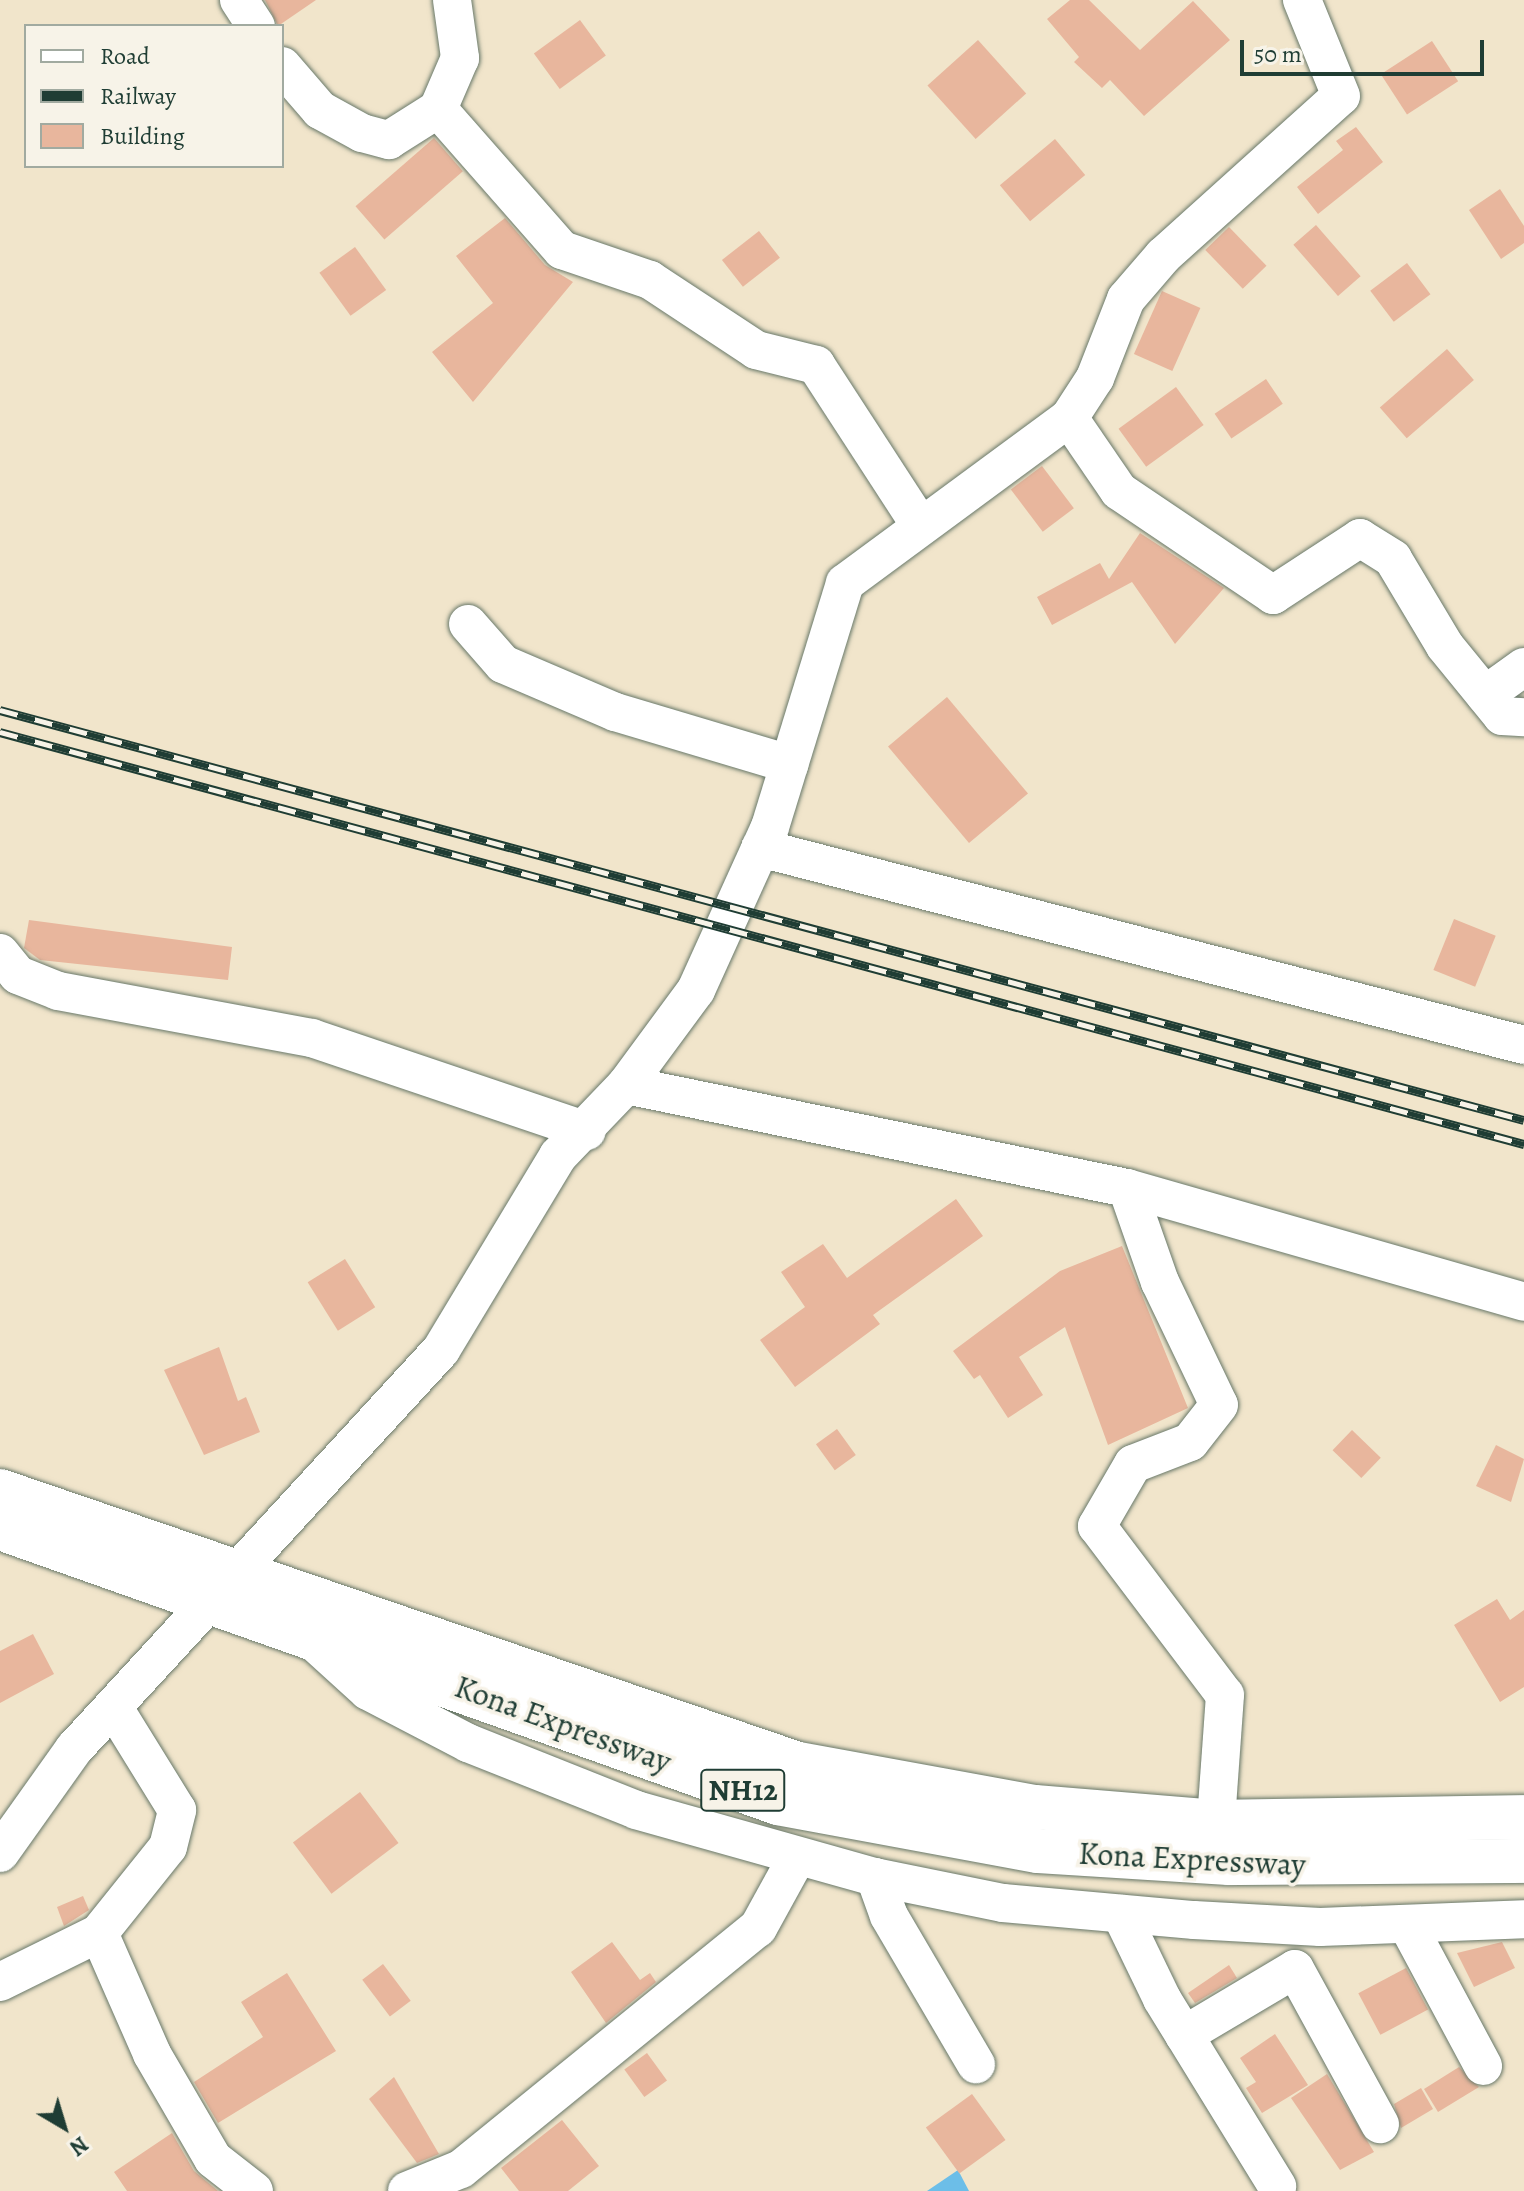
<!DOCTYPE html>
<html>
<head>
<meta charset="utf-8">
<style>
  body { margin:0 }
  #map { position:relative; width:1524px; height:2191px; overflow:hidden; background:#f1e5cb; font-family:Alegreya,serif }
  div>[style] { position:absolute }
  .water>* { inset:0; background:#6cbee8 }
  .building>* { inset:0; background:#e8b69d; transform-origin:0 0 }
  .roads { filter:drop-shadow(0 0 2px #687869) drop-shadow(0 0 2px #687869) }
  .street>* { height:38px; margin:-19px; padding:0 19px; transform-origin:19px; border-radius:19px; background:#fff }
  .highway>* { height:44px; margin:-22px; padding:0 22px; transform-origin:22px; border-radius:22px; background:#fff }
  .rail>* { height:9px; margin-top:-4.5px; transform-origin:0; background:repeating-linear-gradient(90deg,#f7f3e8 0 18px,#1f3d34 0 36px); box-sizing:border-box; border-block:2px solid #1f3d34 }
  span { translate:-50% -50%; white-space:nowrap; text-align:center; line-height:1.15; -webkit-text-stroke:7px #f7f3e8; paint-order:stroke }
  .shield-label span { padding:2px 6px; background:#f7f3e8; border:2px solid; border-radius:6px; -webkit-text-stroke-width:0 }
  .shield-label { font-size:30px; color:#1f3d34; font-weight:700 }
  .street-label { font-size:32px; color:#1f3d34 }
  .legend { position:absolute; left:24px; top:24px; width:260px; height:144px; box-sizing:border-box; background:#f7f3e8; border:2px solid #a1aaa0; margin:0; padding:10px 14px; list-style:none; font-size:24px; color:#1f3d34 }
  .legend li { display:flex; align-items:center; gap:16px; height:40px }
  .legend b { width:40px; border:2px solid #a1aaa0 }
  .north { position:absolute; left:24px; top:2087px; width:80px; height:80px; -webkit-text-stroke:6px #f7f3e8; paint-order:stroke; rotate:142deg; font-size:22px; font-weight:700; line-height:32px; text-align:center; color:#1f3d34 }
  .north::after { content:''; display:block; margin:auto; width:28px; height:36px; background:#1f3d34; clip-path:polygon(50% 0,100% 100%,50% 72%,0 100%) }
  .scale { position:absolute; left:1240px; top:40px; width:244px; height:36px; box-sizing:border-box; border:4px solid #1f3d34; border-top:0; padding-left:10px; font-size:24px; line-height:28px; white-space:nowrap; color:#1f3d34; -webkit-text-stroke:6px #f7f3e8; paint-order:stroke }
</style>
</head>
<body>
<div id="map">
  <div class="water">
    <i style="clip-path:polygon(958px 2170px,969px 2191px,927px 2191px)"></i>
  </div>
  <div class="building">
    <i style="clip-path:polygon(265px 0,316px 0,278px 26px)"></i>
    <i style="clip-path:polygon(1070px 0,1089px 0,1140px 50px,1193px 1px,1230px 40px,1144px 116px,1110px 80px,1102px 88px,1074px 62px,1079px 57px,1047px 19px)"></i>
    <i style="left:580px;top:20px;width:44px;height:57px;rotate:54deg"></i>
    <i style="left:978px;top:40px;width:72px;height:68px;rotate:48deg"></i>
    <i style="left:1432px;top:41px;width:48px;height:61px;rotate:57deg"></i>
    <i style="clip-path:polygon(1356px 127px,1383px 162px,1318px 214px,1297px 187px,1343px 150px,1336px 141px)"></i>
    <i style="left:434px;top:138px;width:44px;height:104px;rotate:49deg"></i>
    <i style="left:1055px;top:139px;width:47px;height:72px;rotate:50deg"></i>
    <i style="clip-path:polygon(1500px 189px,1524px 226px,1524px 243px,1501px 259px,1469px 210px)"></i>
    <i style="clip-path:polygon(505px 218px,545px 265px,573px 282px,473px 402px,432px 352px,493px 303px,456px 256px)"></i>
    <i style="left:1316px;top:225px;width:68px;height:30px;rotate:49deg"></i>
    <i style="left:1229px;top:227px;width:54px;height:33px;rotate:46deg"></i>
    <i style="left:759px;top:231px;width:34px;height:47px;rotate:52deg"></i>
    <i style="left:355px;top:247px;width:53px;height:44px;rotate:54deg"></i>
    <i style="left:1407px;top:263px;width:39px;height:46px;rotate:53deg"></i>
    <i style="left:1162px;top:291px;width:42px;height:69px;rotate:24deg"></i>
    <i style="left:1447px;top:349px;width:41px;height:89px;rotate:49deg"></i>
    <i style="left:1266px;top:379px;width:30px;height:62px;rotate:56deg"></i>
    <i style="left:1176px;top:387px;width:47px;height:71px;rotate:54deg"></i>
    <i style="left:1042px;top:466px;width:53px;height:39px;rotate:53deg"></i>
    <i style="clip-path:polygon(1140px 533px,1224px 588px,1175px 644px,1132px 582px,1052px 625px,1037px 597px,1100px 563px,1109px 579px)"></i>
    <i style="left:947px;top:697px;width:126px;height:77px;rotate:50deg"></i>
    <i style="left:1454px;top:919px;width:45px;height:55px;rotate:22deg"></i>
    <i style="clip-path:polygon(29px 920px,232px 947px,228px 980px,40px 960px,24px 948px)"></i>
    <i style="clip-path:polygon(956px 1199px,983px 1236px,873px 1315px,880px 1324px,795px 1387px,760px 1340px,805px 1307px,781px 1272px,823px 1244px,847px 1278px)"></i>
    <i style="clip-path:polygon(1122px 1246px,1188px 1408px,1108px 1445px,1065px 1327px,1019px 1357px,1043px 1395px,1008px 1418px,980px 1375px,974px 1379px,953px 1351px,1060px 1271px)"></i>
    <i style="left:345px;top:1259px;width:57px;height:44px;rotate:58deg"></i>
    <i style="clip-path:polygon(219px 1347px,238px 1401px,246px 1397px,260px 1432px,204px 1455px,164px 1370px)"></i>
    <i style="left:837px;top:1429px;width:32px;height:26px;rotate:54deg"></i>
    <i style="left:1352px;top:1430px;width:40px;height:28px;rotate:44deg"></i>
    <i style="clip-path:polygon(1496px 1445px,1524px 1459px,1511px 1502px,1476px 1486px)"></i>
    <i style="clip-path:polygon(1497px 1599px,1510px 1620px,1524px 1610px,1524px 1687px,1500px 1702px,1454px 1625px)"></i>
    <i style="clip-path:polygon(33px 1634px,54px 1674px,0 1703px,0 1651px)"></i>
    <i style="left:360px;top:1792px;width:64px;height:84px;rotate:53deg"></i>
    <i style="clip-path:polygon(83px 1896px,89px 1910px,64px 1926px,57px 1907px)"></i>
    <i style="clip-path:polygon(612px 1942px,640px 1980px,650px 1973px,656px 1982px,606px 2023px,571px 1972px)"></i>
    <i style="clip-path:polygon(1502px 1942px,1515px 1968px,1474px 1987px,1457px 1953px)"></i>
    <i style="left:383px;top:1964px;width:46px;height:26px;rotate:53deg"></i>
    <i style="clip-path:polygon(1229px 1965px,1237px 1978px,1195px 2003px,1188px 1993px)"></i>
    <i style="left:1406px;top:1968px;width:47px;height:54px;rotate:62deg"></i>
    <i style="clip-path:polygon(287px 1973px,336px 2051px,218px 2123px,194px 2082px,263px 2037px,241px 2002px)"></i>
    <i style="clip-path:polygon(1275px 2034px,1308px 2085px,1262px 2113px,1246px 2088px,1256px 2082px,1240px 2058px)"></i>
    <i style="left:647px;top:2053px;width:34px;height:28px;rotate:54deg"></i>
    <i style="clip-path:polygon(1459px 2067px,1479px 2087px,1438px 2112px,1424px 2089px)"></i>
    <i style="clip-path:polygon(1327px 2074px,1374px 2152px,1340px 2170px,1291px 2098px)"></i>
    <i style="clip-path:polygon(394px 2077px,439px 2154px,417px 2163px,369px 2099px)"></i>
    <i style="clip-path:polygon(1421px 2088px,1433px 2109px,1401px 2128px,1394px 2104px)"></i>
    <i style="left:972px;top:2094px;width:57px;height:57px;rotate:54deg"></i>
    <i style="clip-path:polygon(562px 2120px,599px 2166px,568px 2191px,519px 2191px,501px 2168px)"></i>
    <i style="clip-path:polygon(172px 2133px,194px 2171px,218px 2191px,127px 2191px,114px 2172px)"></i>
  </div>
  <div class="roads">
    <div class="street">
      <i style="left:239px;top:0;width:31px;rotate:57deg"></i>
      <i style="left:452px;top:0;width:59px;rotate:82.1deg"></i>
      <i style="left:460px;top:58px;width:56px;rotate:113.3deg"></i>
      <i style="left:438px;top:109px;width:188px;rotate:48.7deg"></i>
      <i style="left:562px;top:250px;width:93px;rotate:18.8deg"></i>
      <i style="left:650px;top:280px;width:127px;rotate:33.4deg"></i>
      <i style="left:756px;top:350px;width:62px;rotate:14deg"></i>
      <i style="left:816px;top:365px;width:191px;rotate:57deg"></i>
      <i style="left:282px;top:66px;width:58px;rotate:49.2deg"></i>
      <i style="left:320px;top:110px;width:48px;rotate:28.7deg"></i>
      <i style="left:362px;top:133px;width:28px;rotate:15deg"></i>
      <i style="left:389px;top:140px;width:58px;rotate:-32.3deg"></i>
      <i style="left:1069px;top:418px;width:88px;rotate:55.6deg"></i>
      <i style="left:1119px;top:491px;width:186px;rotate:34deg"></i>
      <i style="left:1273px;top:595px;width:104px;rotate:-33.2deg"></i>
      <i style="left:1360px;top:538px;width:39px;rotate:32deg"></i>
      <i style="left:1393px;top:559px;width:101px;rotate:59.1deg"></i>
      <i style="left:1445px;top:646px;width:90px;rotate:50.8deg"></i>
      <i style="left:1502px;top:716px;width:22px;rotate:3deg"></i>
      <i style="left:468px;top:624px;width:53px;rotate:48.8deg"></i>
      <i style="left:503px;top:664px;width:122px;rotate:23.2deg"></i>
      <i style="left:615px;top:712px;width:182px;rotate:16.6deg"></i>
      <i style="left:1485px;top:695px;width:48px;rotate:-35.7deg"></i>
      <i style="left:760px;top:848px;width:789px;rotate:14.46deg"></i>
      <i style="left:0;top:953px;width:28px;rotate:51deg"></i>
      <i style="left:18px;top:975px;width:43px;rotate:21.8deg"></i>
      <i style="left:58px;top:991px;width:258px;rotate:10.5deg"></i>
      <i style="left:312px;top:1038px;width:290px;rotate:18.7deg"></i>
      <i style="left:626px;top:1085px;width:511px;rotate:11.62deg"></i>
      <i style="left:1127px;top:1188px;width:413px;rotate:16deg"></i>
      <i style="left:1127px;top:1188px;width:100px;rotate:70.7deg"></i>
      <i style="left:1160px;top:1282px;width:136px;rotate:64.4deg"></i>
      <i style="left:1219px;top:1405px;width:47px;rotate:128.1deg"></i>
      <i style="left:1190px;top:1442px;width:61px;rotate:158.9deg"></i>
      <i style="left:1133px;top:1464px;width:72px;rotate:120.1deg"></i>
      <i style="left:1097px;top:1526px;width:212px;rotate:52.9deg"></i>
      <i style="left:1225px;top:1695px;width:127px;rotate:94.1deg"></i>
      <i style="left:313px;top:1641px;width:74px;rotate:42.3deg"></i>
      <i style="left:368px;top:1691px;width:113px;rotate:27.5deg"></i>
      <i style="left:468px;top:1743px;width:181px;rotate:21.7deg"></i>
      <i style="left:636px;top:1810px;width:248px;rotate:15.7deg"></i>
      <i style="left:875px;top:1877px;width:131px;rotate:11.5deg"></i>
      <i style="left:1003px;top:1903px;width:192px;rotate:5.1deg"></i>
      <i style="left:1194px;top:1920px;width:126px;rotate:3.2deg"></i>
      <i style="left:1320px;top:1927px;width:204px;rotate:-2.2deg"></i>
      <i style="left:0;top:1853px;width:128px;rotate:-54.6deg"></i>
      <i style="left:74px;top:1749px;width:542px;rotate:-47.39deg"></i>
      <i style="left:441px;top:1350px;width:227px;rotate:-58.9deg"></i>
      <i style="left:558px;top:1156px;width:98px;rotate:-46.2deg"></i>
      <i style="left:626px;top:1085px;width:118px;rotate:-53.6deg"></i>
      <i style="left:696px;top:990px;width:179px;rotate:-65.6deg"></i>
      <i style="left:770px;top:827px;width:255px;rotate:-72.9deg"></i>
      <i style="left:845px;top:583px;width:278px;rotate:-36.4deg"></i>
      <i style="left:1069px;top:418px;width:48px;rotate:-57deg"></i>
      <i style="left:1095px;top:378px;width:85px;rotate:-68.6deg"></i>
      <i style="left:1126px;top:299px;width:57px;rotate:-49.3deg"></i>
      <i style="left:1163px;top:256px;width:239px;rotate:-42deg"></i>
      <i style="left:1341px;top:96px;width:104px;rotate:-112.1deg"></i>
      <i style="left:875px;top:1877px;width:41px;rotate:70.3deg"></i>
      <i style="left:889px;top:1916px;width:172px;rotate:59.6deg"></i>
      <i style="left:1121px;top:1914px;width:94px;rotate:64.2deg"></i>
      <i style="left:1162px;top:1999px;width:220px;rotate:58.4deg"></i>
      <i style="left:1407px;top:1924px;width:161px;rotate:61.8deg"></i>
      <i style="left:99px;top:1933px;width:132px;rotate:66.3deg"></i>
      <i style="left:152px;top:2054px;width:121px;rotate:59.8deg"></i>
      <i style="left:213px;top:2159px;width:52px;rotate:38deg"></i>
      <i style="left:0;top:1982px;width:110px;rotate:-26.3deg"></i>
      <i style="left:99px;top:1933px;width:110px;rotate:-51.3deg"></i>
      <i style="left:168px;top:1847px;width:38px;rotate:-76deg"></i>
      <i style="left:177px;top:1810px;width:120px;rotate:-121.7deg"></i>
      <i style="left:1184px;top:2035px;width:129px;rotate:-30.7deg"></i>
      <i style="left:1295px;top:1969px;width:177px;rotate:61.3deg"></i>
      <i style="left:407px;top:2191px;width:58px;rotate:-22.2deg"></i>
      <i style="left:461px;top:2169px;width:382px;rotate:-39.1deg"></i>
      <i style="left:758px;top:1928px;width:81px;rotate:-61.2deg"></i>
    </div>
    <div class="highway">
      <i style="left:0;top:1491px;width:843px;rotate:18.89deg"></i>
      <i style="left:798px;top:1764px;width:241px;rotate:10.3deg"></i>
      <i style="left:1035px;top:1807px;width:182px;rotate:4.7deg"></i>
      <i style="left:1216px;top:1822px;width:308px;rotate:-0.9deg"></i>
      <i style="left:0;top:1528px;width:825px;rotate:19.47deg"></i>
      <i style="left:778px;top:1803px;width:264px;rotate:10.5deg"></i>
      <i style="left:1038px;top:1851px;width:191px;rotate:3.6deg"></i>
      <i style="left:1229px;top:1863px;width:295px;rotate:-0.4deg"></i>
    </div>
  </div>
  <div class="rail">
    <i style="left:0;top:710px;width:1578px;rotate:15.06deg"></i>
    <i style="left:0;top:732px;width:1579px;rotate:15.13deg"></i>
  </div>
  <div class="shield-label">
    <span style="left:743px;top:1790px">NH12</span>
  </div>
  <div class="street-label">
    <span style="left:563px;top:1724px;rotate:20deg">Kona Expressway</span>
    <span style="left:1192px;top:1859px;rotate:3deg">Kona Expressway</span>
  </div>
  <ul class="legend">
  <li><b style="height:10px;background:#fff"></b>Road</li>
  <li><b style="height:10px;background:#1f3d34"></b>Railway</li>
  <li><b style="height:22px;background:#e8b69d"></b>Building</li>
  </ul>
  <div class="north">N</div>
  <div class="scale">50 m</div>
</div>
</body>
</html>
